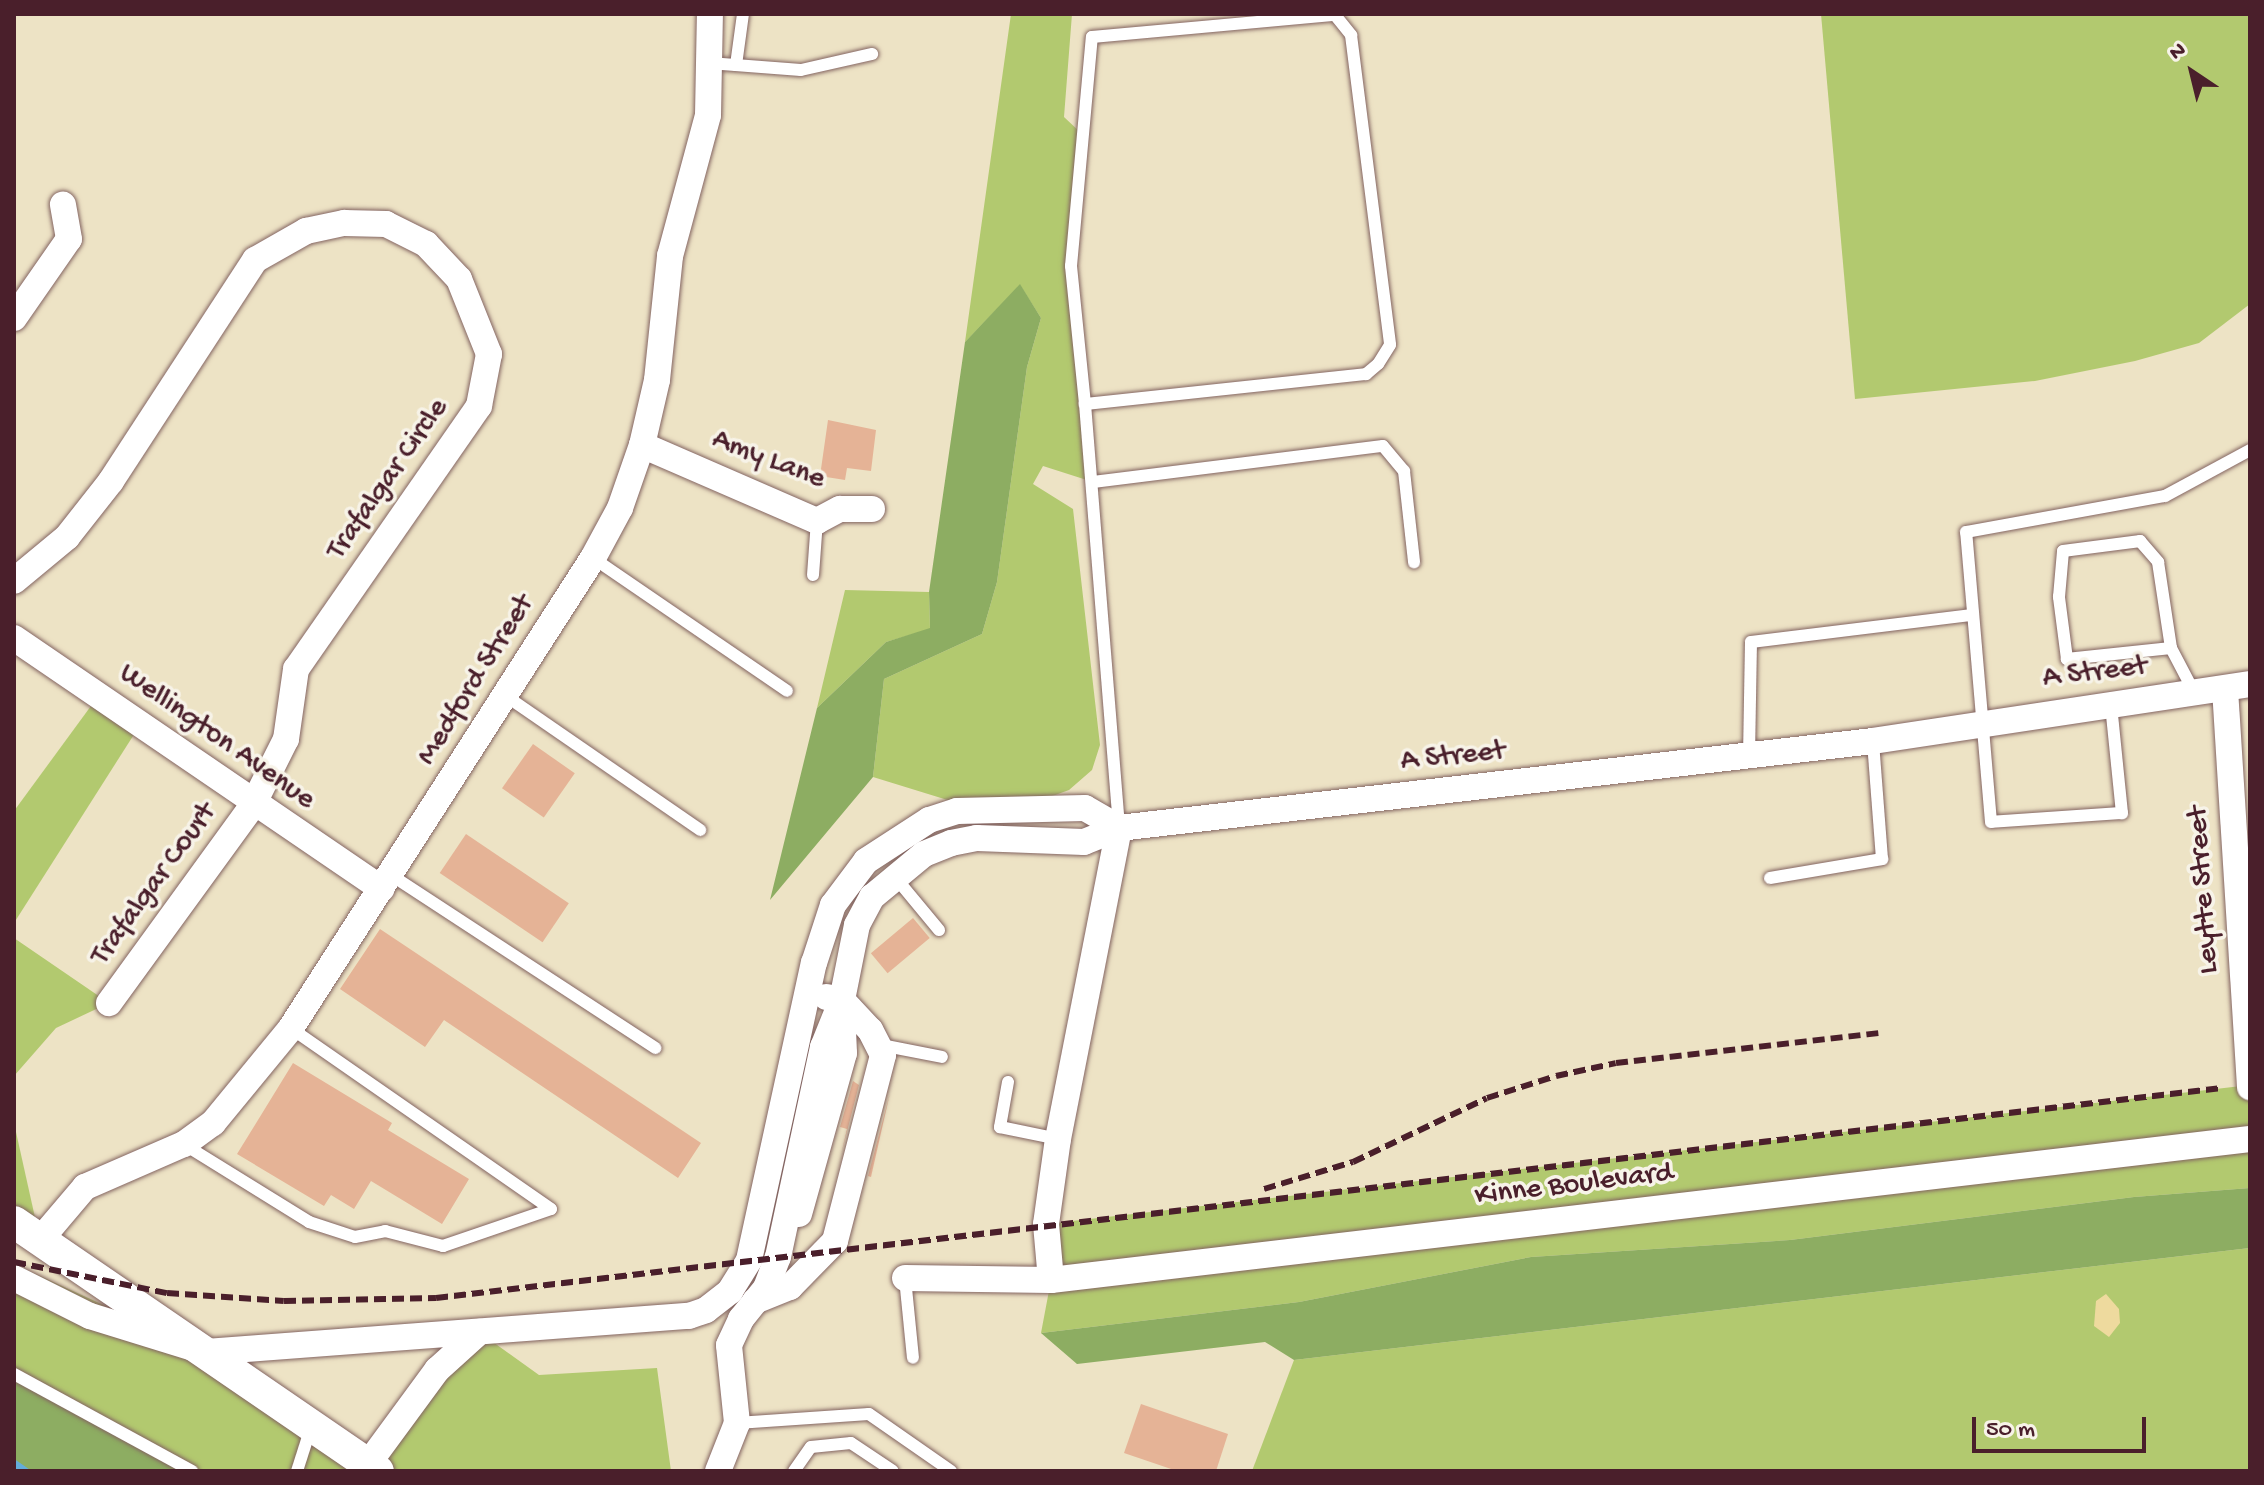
<!DOCTYPE html>
<html>
<head>
<meta charset="utf-8">
<style>
  body { margin:0 }
  #map { position:relative; width:2264px; height:1485px; overflow:hidden; background:#ede3c5; font-family:"Gochi Hand",sans-serif }
  div>[style] { position:absolute }
  .green>* { inset:0; background:#b2c96f }
  .forest>* { inset:0; background:#8dad62 }
  .sand>* { inset:0; background:#eeda9e }
  .stream>* { height:7px; margin:-3.5px; padding:0 3.5px; transform-origin:3.5px; border-radius:3.5px; background:#64addb }
  .building>* { inset:0; background:#e5b396; transform-origin:0 0 }
  .roads { filter:drop-shadow(0 0 2px #836461) drop-shadow(0 0 2px #836461) }
  .service>* { height:12px; margin:-6px; padding:0 6px; transform-origin:6px; border-radius:6px; background:#fff }
  .minor>* { height:26px; margin:-13px; padding:0 13px; transform-origin:13px; border-radius:13px; background:#fff }
  .tertiary>* { height:32px; margin:-16px; padding:0 16px; transform-origin:16px; border-radius:16px; background:#fff }
  .rail>* { height:6px; margin-top:-3px; transform-origin:0; background:repeating-linear-gradient(90deg,#4a1f2b 0 12px,transparent 0 18px) }
  span { translate:-50% -50%; white-space:nowrap; text-align:center; line-height:1.15; -webkit-text-stroke:7px #f7f3e8; paint-order:stroke }
  .street-label { font-size:30px; color:#4a1f2b }
  .frame { position:absolute; inset:0; border:16px solid #4a1f2b; pointer-events:none }
  .north { position:absolute; left:2152px; top:32px; width:80px; height:80px; -webkit-text-stroke:6px #f7f3e8; paint-order:stroke; rotate:325deg; font-size:22px; font-weight:700; line-height:32px; text-align:center; color:#4a1f2b }
  .north::after { content:''; display:block; margin:auto; width:28px; height:36px; background:#4a1f2b; clip-path:polygon(50% 0,100% 100%,50% 72%,0 100%) }
  .scale { position:absolute; left:1972px; top:1417px; width:174px; height:36px; box-sizing:border-box; border:4px solid #4a1f2b; border-top:0; padding-left:10px; font-size:24px; line-height:28px; white-space:nowrap; color:#4a1f2b; -webkit-text-stroke:6px #f7f3e8; paint-order:stroke }
</style>
</head>
<body>
<div id="map">
  <div class="green">
    <i style="clip-path:polygon(1011px 14px,1072px 14px,1064px 117px,1081px 133px,1071px 266px,1093px 482px,1043px 466px,1033px 484px,1073px 509px,1100px 745px,1092px 770px,1069px 790px,1047px 798px,954px 802px,873px 777px,884px 679px,982px 634px,997px 582px,1027px 367px,1041px 318px,1020px 285px,965px 342px)"></i>
    <i style="clip-path:polygon(1821px 14px,2250px 14px,2250px 304px,2199px 343px,2135px 361px,2035px 381px,1855px 399px)"></i>
    <i style="clip-path:polygon(845px 590px,929px 592px,930px 629px,886px 642px,817px 708px)"></i>
    <i style="clip-path:polygon(99px 695px,140px 725px,14px 923px,14px 811px)"></i>
    <i style="clip-path:polygon(14px 938px,109px 1003px,56px 1028px,14px 1076px)"></i>
    <i style="clip-path:polygon(2250px 1085px,2250px 1188px,2134px 1197px,1790px 1240px,1531px 1257px,1299px 1302px,1041px 1333px,1051px 1280px,1046px 1224px)"></i>
    <i style="clip-path:polygon(14px 1123px,40px 1240px,14px 1222px)"></i>
    <i style="clip-path:polygon(2250px 1248px,2250px 1471px,1252px 1471px,1294px 1360px)"></i>
    <i style="clip-path:polygon(14px 1264px,206px 1352px,368px 1464px,479px 1332px,539px 1375px,657px 1368px,671px 1471px,192px 1471px,14px 1374px)"></i>
  </div>
  <div class="forest">
    <i style="clip-path:polygon(1020px 284px,1041px 318px,1027px 367px,997px 582px,982px 634px,884px 679px,873px 777px,770px 900px,817px 708px,886px 642px,930px 628px,929px 592px,965px 342px)"></i>
    <i style="clip-path:polygon(2250px 1188px,2250px 1248px,1294px 1360px,1265px 1342px,1077px 1364px,1041px 1333px,1299px 1302px,1531px 1257px,1790px 1240px,2134px 1197px)"></i>
    <i style="clip-path:polygon(14px 1374px,192px 1471px,14px 1471px)"></i>
  </div>
  <div class="sand">
    <i style="clip-path:polygon(2106px 1294px,2119px 1309px,2120px 1323px,2109px 1337px,2094px 1326px,2096px 1301px)"></i>
  </div>
  <div class="stream">
    <i style="left:14px;top:1463px;width:14px;rotate:34deg"></i>
  </div>
  <div class="building">
    <i style="clip-path:polygon(828px 420px,876px 430px,871px 471px,847px 468px,845px 480px,820px 476px)"></i>
    <i style="left:533px;top:744px;width:51px;height:54px;rotate:35deg"></i>
    <i style="left:466px;top:834px;width:124px;height:47px;rotate:34deg"></i>
    <i style="left:913px;top:918px;width:26px;height:55px;rotate:50deg"></i>
    <i style="clip-path:polygon(380px 929px,701px 1143px,678px 1178px,444px 1020px,425px 1047px,340px 989px)"></i>
    <i style="clip-path:polygon(293px 1063px,392px 1123px,388px 1130px,469px 1179px,442px 1224px,371px 1181px,354px 1209px,331px 1195px,324px 1206px,237px 1154px)"></i>
    <i style="clip-path:polygon(853px 1081px,859px 1085px,841px 1155px,847px 1129px,840px 1127px)"></i>
    <i style="clip-path:polygon(890px 1093px,871px 1177px,868px 1176px)"></i>
    <i style="clip-path:polygon(1141px 1404px,1228px 1434px,1216px 1471px,1177px 1471px,1124px 1453px)"></i>
  </div>
  <div class="roads">
    <div class="service">
      <i style="left:709px;top:63px;width:92px;rotate:4.4deg"></i>
      <i style="left:801px;top:70px;width:73px;rotate:-12.7deg"></i>
      <i style="left:736px;top:65px;width:51px;rotate:-82.2deg"></i>
      <i style="left:1085px;top:404px;width:139px;rotate:-95.8deg"></i>
      <i style="left:1071px;top:266px;width:230px;rotate:-84.8deg"></i>
      <i style="left:1092px;top:37px;width:244px;rotate:-5.2deg"></i>
      <i style="left:1335px;top:15px;width:26px;rotate:51deg"></i>
      <i style="left:1351px;top:35px;width:312px;rotate:82.8deg"></i>
      <i style="left:1390px;top:345px;width:22px;rotate:122deg"></i>
      <i style="left:1378px;top:364px;width:16px;rotate:140deg"></i>
      <i style="left:1366px;top:374px;width:283px;rotate:173.9deg"></i>
      <i style="left:1085px;top:404px;width:425px;rotate:85.4deg"></i>
      <i style="left:1093px;top:482px;width:292px;rotate:-7.1deg"></i>
      <i style="left:1383px;top:446px;width:33px;rotate:50deg"></i>
      <i style="left:1404px;top:471px;width:92px;rotate:83.7deg"></i>
      <i style="left:593px;top:558px;width:235px;rotate:34.4deg"></i>
      <i style="left:813px;top:575px;width:54px;rotate:-85.8deg"></i>
      <i style="left:2171px;top:648px;width:105px;rotate:174deg"></i>
      <i style="left:2067px;top:659px;width:63px;rotate:-97.4deg"></i>
      <i style="left:2059px;top:597px;width:46px;rotate:-85deg"></i>
      <i style="left:2063px;top:551px;width:78px;rotate:-7.4deg"></i>
      <i style="left:2140px;top:541px;width:28px;rotate:49deg"></i>
      <i style="left:2158px;top:562px;width:87px;rotate:81.4deg"></i>
      <i style="left:2171px;top:648px;width:52px;rotate:62.4deg"></i>
      <i style="left:506px;top:696px;width:236px;rotate:34.6deg"></i>
      <i style="left:2111px;top:705px;width:109px;rotate:84.2deg"></i>
      <i style="left:2122px;top:813px;width:131px;rotate:176.1deg"></i>
      <i style="left:1991px;top:822px;width:291px;rotate:-94.9deg"></i>
      <i style="left:1966px;top:532px;width:202px;rotate:-10.3deg"></i>
      <i style="left:2165px;top:496px;width:97px;rotate:-28.4deg"></i>
      <i style="left:1749px;top:756px;width:114px;rotate:-89deg"></i>
      <i style="left:1751px;top:642px;width:223px;rotate:-7deg"></i>
      <i style="left:391px;top:875px;width:316px;rotate:33.2deg"></i>
      <i style="left:895px;top:877px;width:69px;rotate:50.3deg"></i>
      <i style="left:1770px;top:878px;width:114px;rotate:-9.6deg"></i>
      <i style="left:1882px;top:859px;width:118px;rotate:-94.4deg"></i>
      <i style="left:881px;top:1045px;width:62px;rotate:11.1deg"></i>
      <i style="left:1008px;top:1082px;width:46px;rotate:100.1deg"></i>
      <i style="left:1000px;top:1127px;width:59px;rotate:11.7deg"></i>
      <i style="left:185px;top:1145px;width:146px;rotate:31.8deg"></i>
      <i style="left:309px;top:1222px;width:48px;rotate:18.1deg"></i>
      <i style="left:355px;top:1237px;width:31px;rotate:-11deg"></i>
      <i style="left:385px;top:1231px;width:60px;rotate:14.5deg"></i>
      <i style="left:443px;top:1246px;width:114px;rotate:-18.9deg"></i>
      <i style="left:551px;top:1209px;width:317px;rotate:-145.2deg"></i>
      <i style="left:905px;top:1278px;width:80px;rotate:84.3deg"></i>
      <i style="left:14px;top:1374px;width:203px;rotate:28.6deg"></i>
      <i style="left:737px;top:1423px;width:132px;rotate:-3.9deg"></i>
      <i style="left:869px;top:1414px;width:100px;rotate:34.8deg"></i>
      <i style="left:297px;top:1471px;width:46px;rotate:-72.3deg"></i>
      <i style="left:794px;top:1471px;width:29px;rotate:-55deg"></i>
      <i style="left:811px;top:1447px;width:40px;rotate:-5.7deg"></i>
      <i style="left:851px;top:1443px;width:50px;rotate:33.7deg"></i>
    </div>
    <div class="minor">
      <i style="left:14px;top:318px;width:96px;rotate:-55.2deg"></i>
      <i style="left:69px;top:239px;width:35px;rotate:-100deg"></i>
      <i style="left:642px;top:445px;width:191px;rotate:23.5deg"></i>
      <i style="left:817px;top:521px;width:26px;rotate:-28deg"></i>
      <i style="left:840px;top:509px;width:32px"></i>
      <i style="left:14px;top:581px;width:69px;rotate:-39.7deg"></i>
      <i style="left:67px;top:537px;width:71px;rotate:-51.8deg"></i>
      <i style="left:111px;top:481px;width:264px;rotate:-56.9deg"></i>
      <i style="left:255px;top:260px;width:59px;rotate:-29.6deg"></i>
      <i style="left:306px;top:231px;width:39px;rotate:-12deg"></i>
      <i style="left:344px;top:223px;width:42px;rotate:1.4deg"></i>
      <i style="left:386px;top:224px;width:45px;rotate:26.6deg"></i>
      <i style="left:426px;top:244px;width:48px;rotate:46.7deg"></i>
      <i style="left:459px;top:279px;width:81px;rotate:68.2deg"></i>
      <i style="left:489px;top:354px;width:53px;rotate:100.9deg"></i>
      <i style="left:479px;top:406px;width:320px;rotate:124.8deg"></i>
      <i style="left:296px;top:669px;width:71px;rotate:98.1deg"></i>
      <i style="left:286px;top:739px;width:74px;rotate:116.6deg"></i>
      <i style="left:253px;top:805px;width:245px;rotate:126deg"></i>
      <i style="left:14px;top:638px;width:445px;rotate:34.3deg"></i>
      <i style="left:2225px;top:689px;width:399px;rotate:86.4deg"></i>
      <i style="left:799px;top:1214px;width:167px;rotate:-74.4deg"></i>
      <i style="left:844px;top:1053px;width:45px;rotate:-92.5deg"></i>
      <i style="left:40px;top:1240px;width:70px;rotate:-49.7deg"></i>
      <i style="left:85px;top:1187px;width:108px;rotate:-23.5deg"></i>
      <i style="left:184px;top:1144px;width:36px;rotate:-36deg"></i>
      <i style="left:213px;top:1123px;width:123px;rotate:-50.6deg"></i>
      <i style="left:291px;top:1028px;width:559px;rotate:-57.28deg"></i>
      <i style="left:593px;top:558px;width:57px;rotate:-61.6deg"></i>
      <i style="left:620px;top:508px;width:67px;rotate:-70.8deg"></i>
      <i style="left:642px;top:445px;width:67px;rotate:-77deg"></i>
      <i style="left:657px;top:380px;width:125px;rotate:-84deg"></i>
      <i style="left:670px;top:256px;width:146px;rotate:-74.9deg"></i>
      <i style="left:708px;top:115px;width:101px;rotate:-88.9deg"></i>
      <i style="left:14px;top:1278px;width:85px;rotate:26.6deg"></i>
      <i style="left:90px;top:1316px;width:121px;rotate:17.2deg"></i>
      <i style="left:206px;top:1352px;width:484px;rotate:-4.3deg"></i>
      <i style="left:689px;top:1316px;width:18px;rotate:-19deg"></i>
      <i style="left:706px;top:1310px;width:31px;rotate:-38deg"></i>
      <i style="left:730px;top:1291px;width:36px;rotate:-58deg"></i>
      <i style="left:749px;top:1260px;width:304px;rotate:-77.7deg"></i>
      <i style="left:814px;top:963px;width:61px;rotate:-71.9deg"></i>
      <i style="left:833px;top:905px;width:55px;rotate:-53.1deg"></i>
      <i style="left:866px;top:861px;width:75px;rotate:-33.1deg"></i>
      <i style="left:929px;top:820px;width:29px;rotate:-18deg"></i>
      <i style="left:957px;top:811px;width:128px;rotate:-1.3deg"></i>
      <i style="left:1085px;top:808px;width:39px;rotate:30deg"></i>
      <i style="left:905px;top:1278px;width:146px;rotate:0.8deg"></i>
      <i style="left:1051px;top:1280px;width:1207px;rotate:-6.71deg"></i>
      <i style="left:1051px;top:1280px;width:56px;rotate:-95.1deg"></i>
      <i style="left:1046px;top:1224px;width:86px;rotate:-82deg"></i>
      <i style="left:1058px;top:1139px;width:317px;rotate:-78.9deg"></i>
      <i style="left:1119px;top:828px;width:759px;rotate:-6.58deg"></i>
      <i style="left:1873px;top:741px;width:381px;rotate:-8.6deg"></i>
      <i style="left:755px;top:1301px;width:38px;rotate:-22deg"></i>
      <i style="left:790px;top:1287px;width:64px;rotate:-45.6deg"></i>
      <i style="left:835px;top:1241px;width:192px;rotate:-75.5deg"></i>
      <i style="left:883px;top:1055px;width:28px;rotate:-117deg"></i>
      <i style="left:870px;top:1030px;width:41px;rotate:-133deg"></i>
      <i style="left:842px;top:1000px;width:16px;rotate:-169deg"></i>
      <i style="left:368px;top:1464px;width:117px;rotate:-53.7deg"></i>
      <i style="left:437px;top:1370px;width:57px;rotate:-42.1deg"></i>
      <i style="left:718px;top:1471px;width:52px;rotate:-68.4deg"></i>
      <i style="left:737px;top:1423px;width:78px;rotate:-95.9deg"></i>
      <i style="left:729px;top:1345px;width:29px;rotate:-65deg"></i>
      <i style="left:741px;top:1319px;width:40px;rotate:-51deg"></i>
      <i style="left:766px;top:1288px;width:33px;rotate:-69deg"></i>
      <i style="left:778px;top:1257px;width:215px;rotate:-77.9deg"></i>
      <i style="left:823px;top:1047px;width:51px;rotate:-68deg"></i>
      <i style="left:842px;top:1000px;width:76px;rotate:-78.7deg"></i>
      <i style="left:857px;top:925px;width:32px;rotate:-62deg"></i>
      <i style="left:872px;top:897px;width:67px;rotate:-39.6deg"></i>
      <i style="left:924px;top:854px;width:29px;rotate:-22deg"></i>
      <i style="left:951px;top:843px;width:26px;rotate:-11deg"></i>
      <i style="left:977px;top:838px;width:107px;rotate:2.1deg"></i>
      <i style="left:1084px;top:842px;width:38px;rotate:-22deg"></i>
    </div>
    <div class="tertiary">
      <i style="left:14px;top:1222px;width:441px;rotate:34.4deg"></i>
    </div>
  </div>
  <div class="rail">
    <i style="left:1264px;top:1189px;width:93px;rotate:-16.9deg"></i>
    <i style="left:1353px;top:1162px;width:148px;rotate:-25.5deg"></i>
    <i style="left:1487px;top:1098px;width:72px;rotate:-17.7deg"></i>
    <i style="left:1556px;top:1076px;width:61px;rotate:-12.2deg"></i>
    <i style="left:1616px;top:1063px;width:264px;rotate:-6.5deg"></i>
    <i style="left:14px;top:1262px;width:156px;rotate:11.5deg"></i>
    <i style="left:167px;top:1293px;width:117px;rotate:3.9deg"></i>
    <i style="left:284px;top:1301px;width:152px;rotate:-1.1deg"></i>
    <i style="left:436px;top:1298px;width:1798px;rotate:-6.71deg"></i>
  </div>
  <div class="street-label">
    <span style="left:768px;top:461px;rotate:21deg">Amy Lane</span>
    <span style="left:389px;top:480px;rotate:-55deg">Trafalgar Circle</span>
    <span style="left:2095px;top:674px;rotate:-7deg">A Street</span>
    <span style="left:477px;top:681px;rotate:-58deg">Medford Street</span>
    <span style="left:216px;top:738px;rotate:35deg">Wellington Avenue</span>
    <span style="left:1453px;top:758px;rotate:-6deg">A Street</span>
    <span style="left:155px;top:885px;rotate:-54deg">Trafalgar Court</span>
    <span style="left:2205px;top:890px;rotate:-94deg">Leytte Street</span>
    <span style="left:1574px;top:1186px;rotate:-7deg">Kinne Boulevard</span>
  </div>
  <div class="frame"></div>
  <div class="north">N</div>
  <div class="scale">50 m</div>
</div>
</body>
</html>
